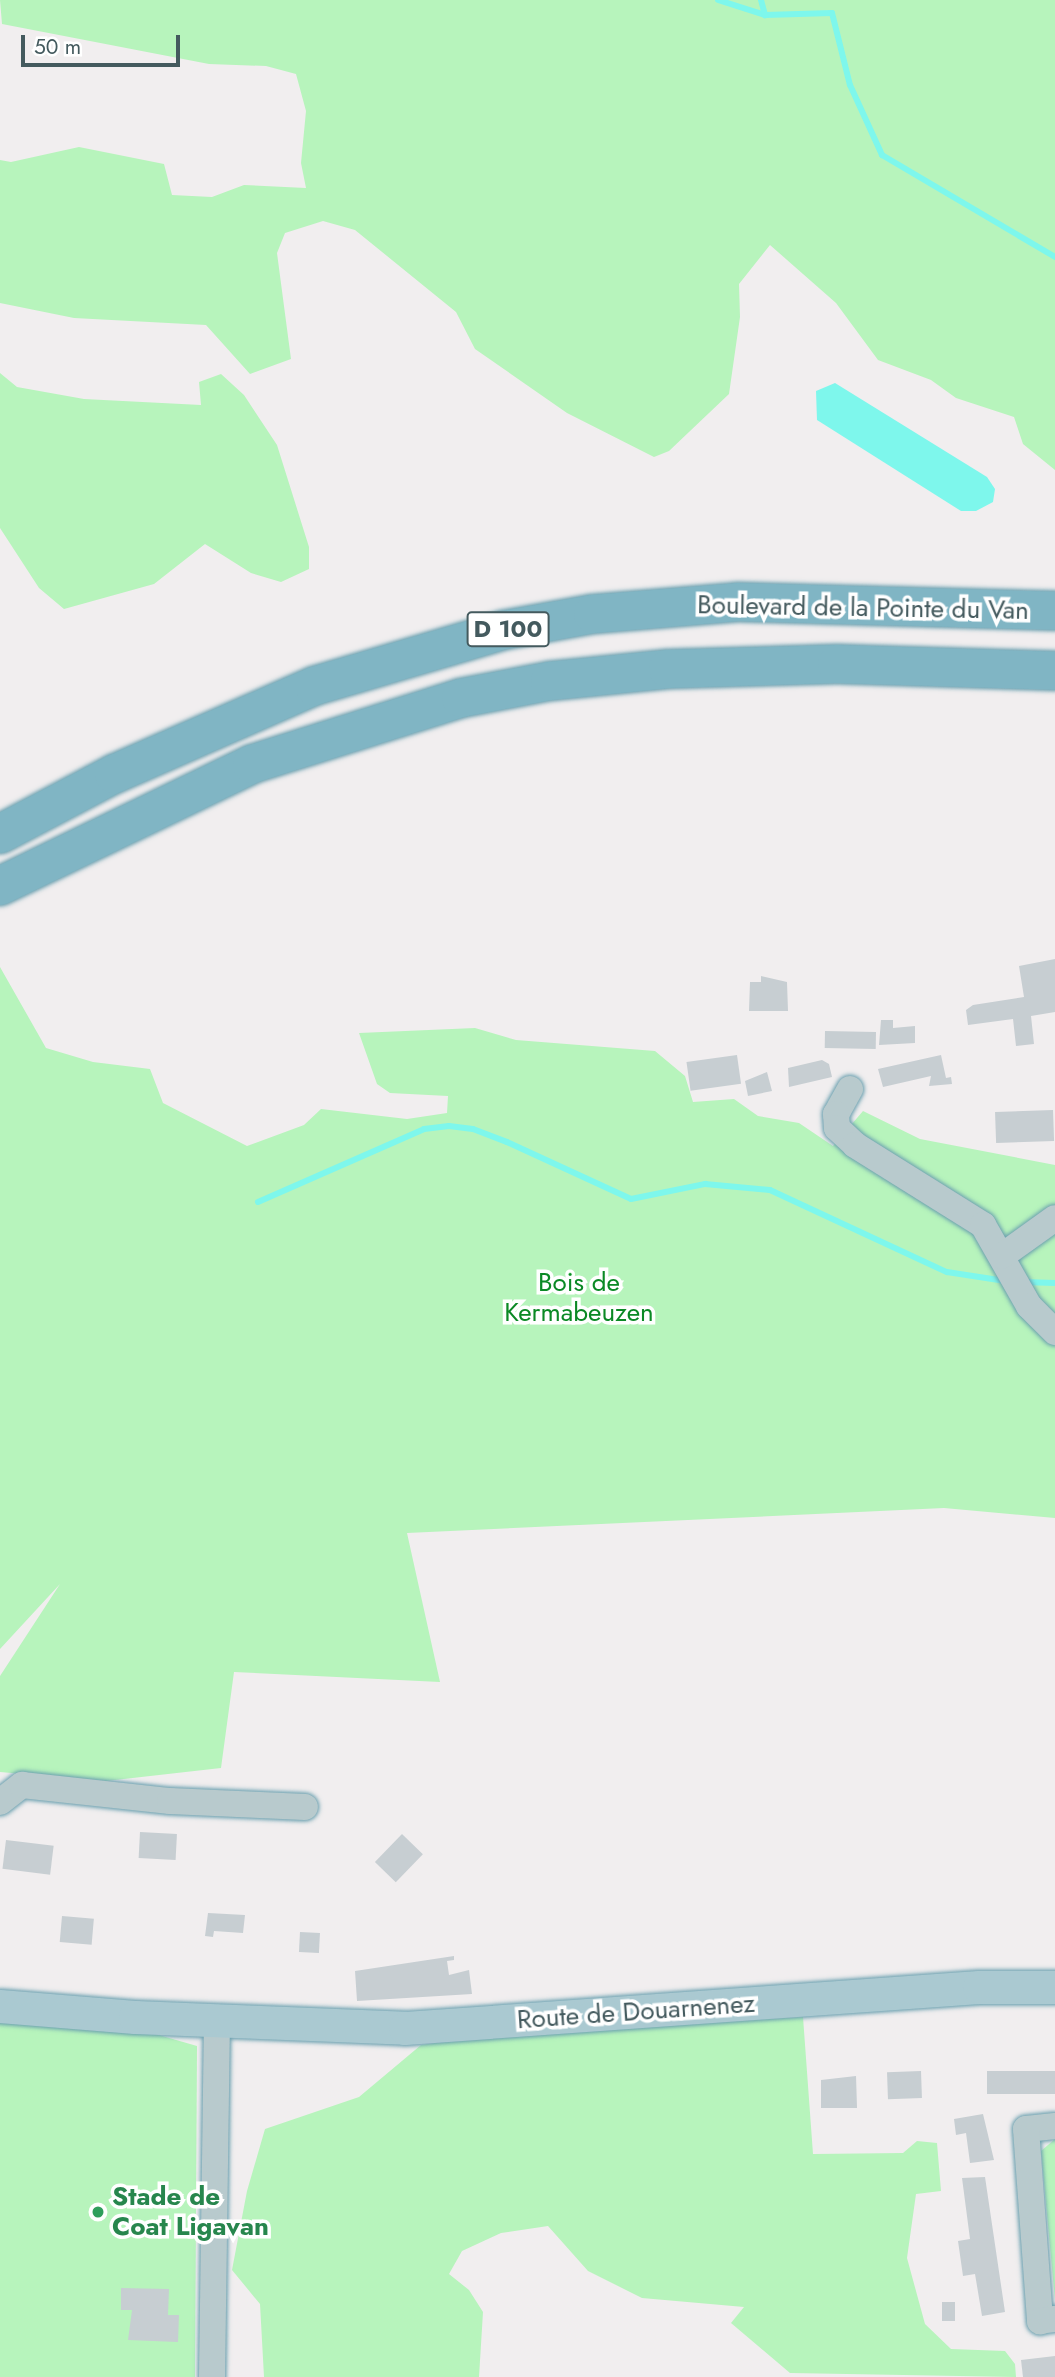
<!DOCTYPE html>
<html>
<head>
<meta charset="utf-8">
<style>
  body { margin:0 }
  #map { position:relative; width:1055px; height:2377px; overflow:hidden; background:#f1eeef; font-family:Jost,sans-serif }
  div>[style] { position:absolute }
  .green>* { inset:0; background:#b7f4bc }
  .water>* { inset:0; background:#7ef7ec }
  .stream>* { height:6px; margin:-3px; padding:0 3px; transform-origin:3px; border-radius:3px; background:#7ef7ec }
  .building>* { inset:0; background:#c7ced2; transform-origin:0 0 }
  .roads { filter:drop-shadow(0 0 2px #6ba0af) drop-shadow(0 0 2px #6ba0af) }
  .minor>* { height:26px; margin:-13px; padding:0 13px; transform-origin:13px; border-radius:13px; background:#b8cacd }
  .major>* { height:33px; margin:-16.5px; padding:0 16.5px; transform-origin:16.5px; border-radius:16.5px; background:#aac9d1 }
  .highway>* { height:38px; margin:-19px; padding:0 19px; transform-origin:19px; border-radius:19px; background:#80b5c4 }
  .dots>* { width:19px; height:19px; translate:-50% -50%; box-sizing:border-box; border:4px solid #fff; border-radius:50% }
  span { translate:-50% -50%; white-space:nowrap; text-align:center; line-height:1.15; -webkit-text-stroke:7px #fff; paint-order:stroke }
  .shield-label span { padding:2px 5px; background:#fff; border:2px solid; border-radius:5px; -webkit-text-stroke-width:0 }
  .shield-label { font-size:24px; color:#445a5e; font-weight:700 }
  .street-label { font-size:26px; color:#445a5e }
  .park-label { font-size:26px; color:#0b8925 }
  .leisure-label { font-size:26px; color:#27864d; font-weight:700 }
  .left { translate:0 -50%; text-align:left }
  .scale { position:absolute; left:21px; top:35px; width:159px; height:32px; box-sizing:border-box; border:4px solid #445a5e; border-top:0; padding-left:9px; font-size:21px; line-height:24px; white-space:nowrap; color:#445a5e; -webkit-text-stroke:5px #fff; paint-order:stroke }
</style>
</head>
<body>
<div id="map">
  <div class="green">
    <i style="clip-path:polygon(0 0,1055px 0,1055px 470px,1023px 444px,1014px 417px,956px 398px,931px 380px,878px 360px,836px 303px,770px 245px,739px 284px,740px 317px,729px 394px,669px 451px,654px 457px,567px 413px,475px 349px,456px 312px,355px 230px,323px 221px,285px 233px,277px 253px,291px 359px,250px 374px,206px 325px,74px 318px,0 303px,0 160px,11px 162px,79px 147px,164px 164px,172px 195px,212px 197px,244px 185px,306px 188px,301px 163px,306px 111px,296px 74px,266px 66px,209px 64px,2px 24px)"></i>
    <i style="clip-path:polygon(0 373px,17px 387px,84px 399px,201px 405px,199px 382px,221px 374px,244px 395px,277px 445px,309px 547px,309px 569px,281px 582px,251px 573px,205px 544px,154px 584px,64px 609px,39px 588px,0 528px)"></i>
    <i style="clip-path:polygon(0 967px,46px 1048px,93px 1062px,150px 1069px,163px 1103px,247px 1146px,304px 1125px,321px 1109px,407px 1119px,447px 1113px,448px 1096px,390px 1093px,377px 1084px,359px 1033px,475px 1028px,516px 1040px,655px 1051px,685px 1076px,693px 1102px,734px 1099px,758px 1116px,799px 1123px,833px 1146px,863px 1111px,920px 1139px,1055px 1165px,1055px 1518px,944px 1508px,407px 1533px,440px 1682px,234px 1672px,221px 1768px,106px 1781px,0 1772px,0 1676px,60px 1584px,0 1649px)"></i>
    <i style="clip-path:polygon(803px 2017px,813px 2154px,903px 2153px,917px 2141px,937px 2143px,941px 2191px,916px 2194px,907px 2258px,925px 2324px,951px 2349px,1005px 2351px,1015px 2364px,1016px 2377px,790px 2373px,731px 2323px,744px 2307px,642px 2298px,588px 2271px,548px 2226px,501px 2233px,462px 2251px,449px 2274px,469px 2290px,483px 2312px,479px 2377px,264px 2377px,260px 2304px,232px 2270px,247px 2191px,265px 2129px,359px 2097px,421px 2045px,502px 2033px)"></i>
    <i style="clip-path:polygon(0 2022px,138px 2029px,197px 2046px,195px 2377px,0 2377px)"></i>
    <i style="clip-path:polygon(1055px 2139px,1055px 2300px,1041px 2151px)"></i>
  </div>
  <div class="water">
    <i style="clip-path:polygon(835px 383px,987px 477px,995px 489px,993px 502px,976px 511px,961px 511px,817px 420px,816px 391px)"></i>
  </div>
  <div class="stream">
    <i style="left:718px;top:0;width:49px;rotate:17.7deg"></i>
    <i style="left:765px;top:15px;width:67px;rotate:-1.7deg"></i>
    <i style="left:832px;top:13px;width:74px;rotate:76deg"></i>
    <i style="left:850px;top:85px;width:77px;rotate:65.4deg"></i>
    <i style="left:882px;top:155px;width:201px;rotate:30.5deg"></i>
    <i style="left:761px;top:0;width:16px;rotate:75deg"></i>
    <i style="left:258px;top:1202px;width:181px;rotate:-23.7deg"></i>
    <i style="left:424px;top:1129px;width:25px;rotate:-7deg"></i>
    <i style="left:449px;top:1126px;width:24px;rotate:7deg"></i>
    <i style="left:473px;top:1129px;width:36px;rotate:21deg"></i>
    <i style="left:507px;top:1142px;width:136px;rotate:24.7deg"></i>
    <i style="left:631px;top:1199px;width:76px;rotate:-11.5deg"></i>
    <i style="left:705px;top:1184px;width:65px;rotate:5.3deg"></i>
    <i style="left:770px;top:1190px;width:195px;rotate:24.9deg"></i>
    <i style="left:947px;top:1272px;width:59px;rotate:8.8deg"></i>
    <i style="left:1023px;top:1282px;width:32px;rotate:2deg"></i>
  </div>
  <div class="building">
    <i style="clip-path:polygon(1055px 959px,1055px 1012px,1031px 1016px,1034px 1044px,1016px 1046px,1013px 1019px,968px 1025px,966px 1010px,973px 1005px,1024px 997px,1019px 966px)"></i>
    <i style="clip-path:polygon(761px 976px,787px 982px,788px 1011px,749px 1011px,750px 982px,761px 982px)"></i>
    <i style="clip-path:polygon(881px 1020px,893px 1020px,893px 1028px,915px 1026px,915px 1043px,879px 1045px)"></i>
    <i style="left:825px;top:1031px;width:51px;height:17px;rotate:1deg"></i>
    <i style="left:737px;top:1055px;width:29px;height:51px;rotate:82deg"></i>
    <i style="clip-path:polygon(941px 1055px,946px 1078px,951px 1077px,952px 1084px,929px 1086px,931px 1076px,883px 1087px,878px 1069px)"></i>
    <i style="clip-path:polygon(822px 1060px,829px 1064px,832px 1077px,789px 1087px,788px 1068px)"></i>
    <i style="clip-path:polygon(767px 1072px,772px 1091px,748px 1096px,745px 1081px)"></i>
    <i style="left:1053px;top:1110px;width:31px;height:58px;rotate:88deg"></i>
    <i style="left:140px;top:1832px;width:37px;height:26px;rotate:3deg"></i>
    <i style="left:402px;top:1834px;width:29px;height:39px;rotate:44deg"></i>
    <i style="left:6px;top:1840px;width:48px;height:29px;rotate:7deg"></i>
    <i style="clip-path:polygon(208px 1913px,245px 1915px,243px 1933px,214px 1931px,213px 1937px,205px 1936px)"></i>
    <i style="left:62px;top:1916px;width:32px;height:26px;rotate:5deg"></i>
    <i style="left:300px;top:1932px;width:20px;height:20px;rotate:3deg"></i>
    <i style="clip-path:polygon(454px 1956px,454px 1960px,447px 1961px,449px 1975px,469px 1970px,472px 1994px,357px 2001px,355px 1971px)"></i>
    <i style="left:921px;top:2071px;width:27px;height:34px;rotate:88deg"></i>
    <i style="left:1055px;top:2071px;width:23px;height:68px;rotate:90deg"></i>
    <i style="clip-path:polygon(856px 2076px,857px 2108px,821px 2108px,821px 2080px)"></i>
    <i style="clip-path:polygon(983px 2114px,994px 2160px,970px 2163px,966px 2133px,956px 2135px,954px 2119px)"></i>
    <i style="clip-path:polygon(985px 2177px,1005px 2312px,982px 2316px,975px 2274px,963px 2276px,958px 2241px,970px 2239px,962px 2178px)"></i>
    <i style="clip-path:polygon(121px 2288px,169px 2289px,168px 2315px,179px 2315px,178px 2342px,128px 2340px,132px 2310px,121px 2310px)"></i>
    <i style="left:942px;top:2302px;width:13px;height:19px"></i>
    <i style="clip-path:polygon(1055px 2356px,1055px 2377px,1023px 2377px,1021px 2360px)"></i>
  </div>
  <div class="roads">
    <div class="minor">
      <i style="left:850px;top:1089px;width:29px;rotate:119deg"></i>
      <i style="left:836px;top:1114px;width:14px;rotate:86deg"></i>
      <i style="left:837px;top:1128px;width:25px;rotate:43deg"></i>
      <i style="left:855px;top:1145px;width:151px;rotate:32deg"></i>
      <i style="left:983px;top:1225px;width:93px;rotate:60.4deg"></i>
      <i style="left:1029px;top:1306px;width:37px;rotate:45deg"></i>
      <i style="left:1002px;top:1256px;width:65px;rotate:-35.6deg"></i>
      <i style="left:0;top:1802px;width:28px;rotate:-38deg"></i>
      <i style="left:22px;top:1785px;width:149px;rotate:6.2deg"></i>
      <i style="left:170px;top:1801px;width:135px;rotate:2.5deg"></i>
      <i style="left:1055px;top:2126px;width:29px;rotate:174deg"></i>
      <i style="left:1026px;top:2129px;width:193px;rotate:85.8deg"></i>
      <i style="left:1040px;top:2321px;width:15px;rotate:-8deg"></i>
      <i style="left:212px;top:2377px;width:356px;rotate:-89.2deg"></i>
    </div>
    <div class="major">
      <i style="left:0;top:2006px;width:135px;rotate:4.7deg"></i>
      <i style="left:135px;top:2017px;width:270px;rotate:2.3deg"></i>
      <i style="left:405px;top:2028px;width:575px;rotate:-4.09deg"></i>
      <i style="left:979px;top:1987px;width:76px"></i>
    </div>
    <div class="highway">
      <i style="left:0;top:834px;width:129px;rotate:-27.8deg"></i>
      <i style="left:114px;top:774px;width:219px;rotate:-23.7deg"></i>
      <i style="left:314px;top:686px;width:198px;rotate:-16.4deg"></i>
      <i style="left:504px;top:630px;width:90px;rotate:-10.2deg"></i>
      <i style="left:593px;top:614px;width:145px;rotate:-4.7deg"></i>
      <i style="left:738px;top:602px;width:317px;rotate:1.6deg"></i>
      <i style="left:0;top:886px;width:280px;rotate:-25.8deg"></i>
      <i style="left:252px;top:764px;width:219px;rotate:-17.5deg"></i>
      <i style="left:461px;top:698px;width:91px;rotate:-10.8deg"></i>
      <i style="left:550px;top:681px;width:119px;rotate:-5.8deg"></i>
      <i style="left:668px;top:669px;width:169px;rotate:-1.7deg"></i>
      <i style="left:837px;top:664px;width:218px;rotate:1.8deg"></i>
    </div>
  </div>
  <div class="dots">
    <i style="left:98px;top:2212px;background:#2e9e5b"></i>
  </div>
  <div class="shield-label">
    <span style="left:508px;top:629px">D 100</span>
  </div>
  <div class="street-label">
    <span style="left:863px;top:608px;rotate:1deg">Boulevard de la Pointe du Van</span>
    <span style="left:636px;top:2012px;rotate:-4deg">Route de Douarnenez</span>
  </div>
  <div class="park-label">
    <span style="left:579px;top:1298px">Bois de<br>Kermabeuzen</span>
  </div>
  <div class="leisure-label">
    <span class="left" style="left:112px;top:2212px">Stade de<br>Coat Ligavan</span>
  </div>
  <div class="scale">50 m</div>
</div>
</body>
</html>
